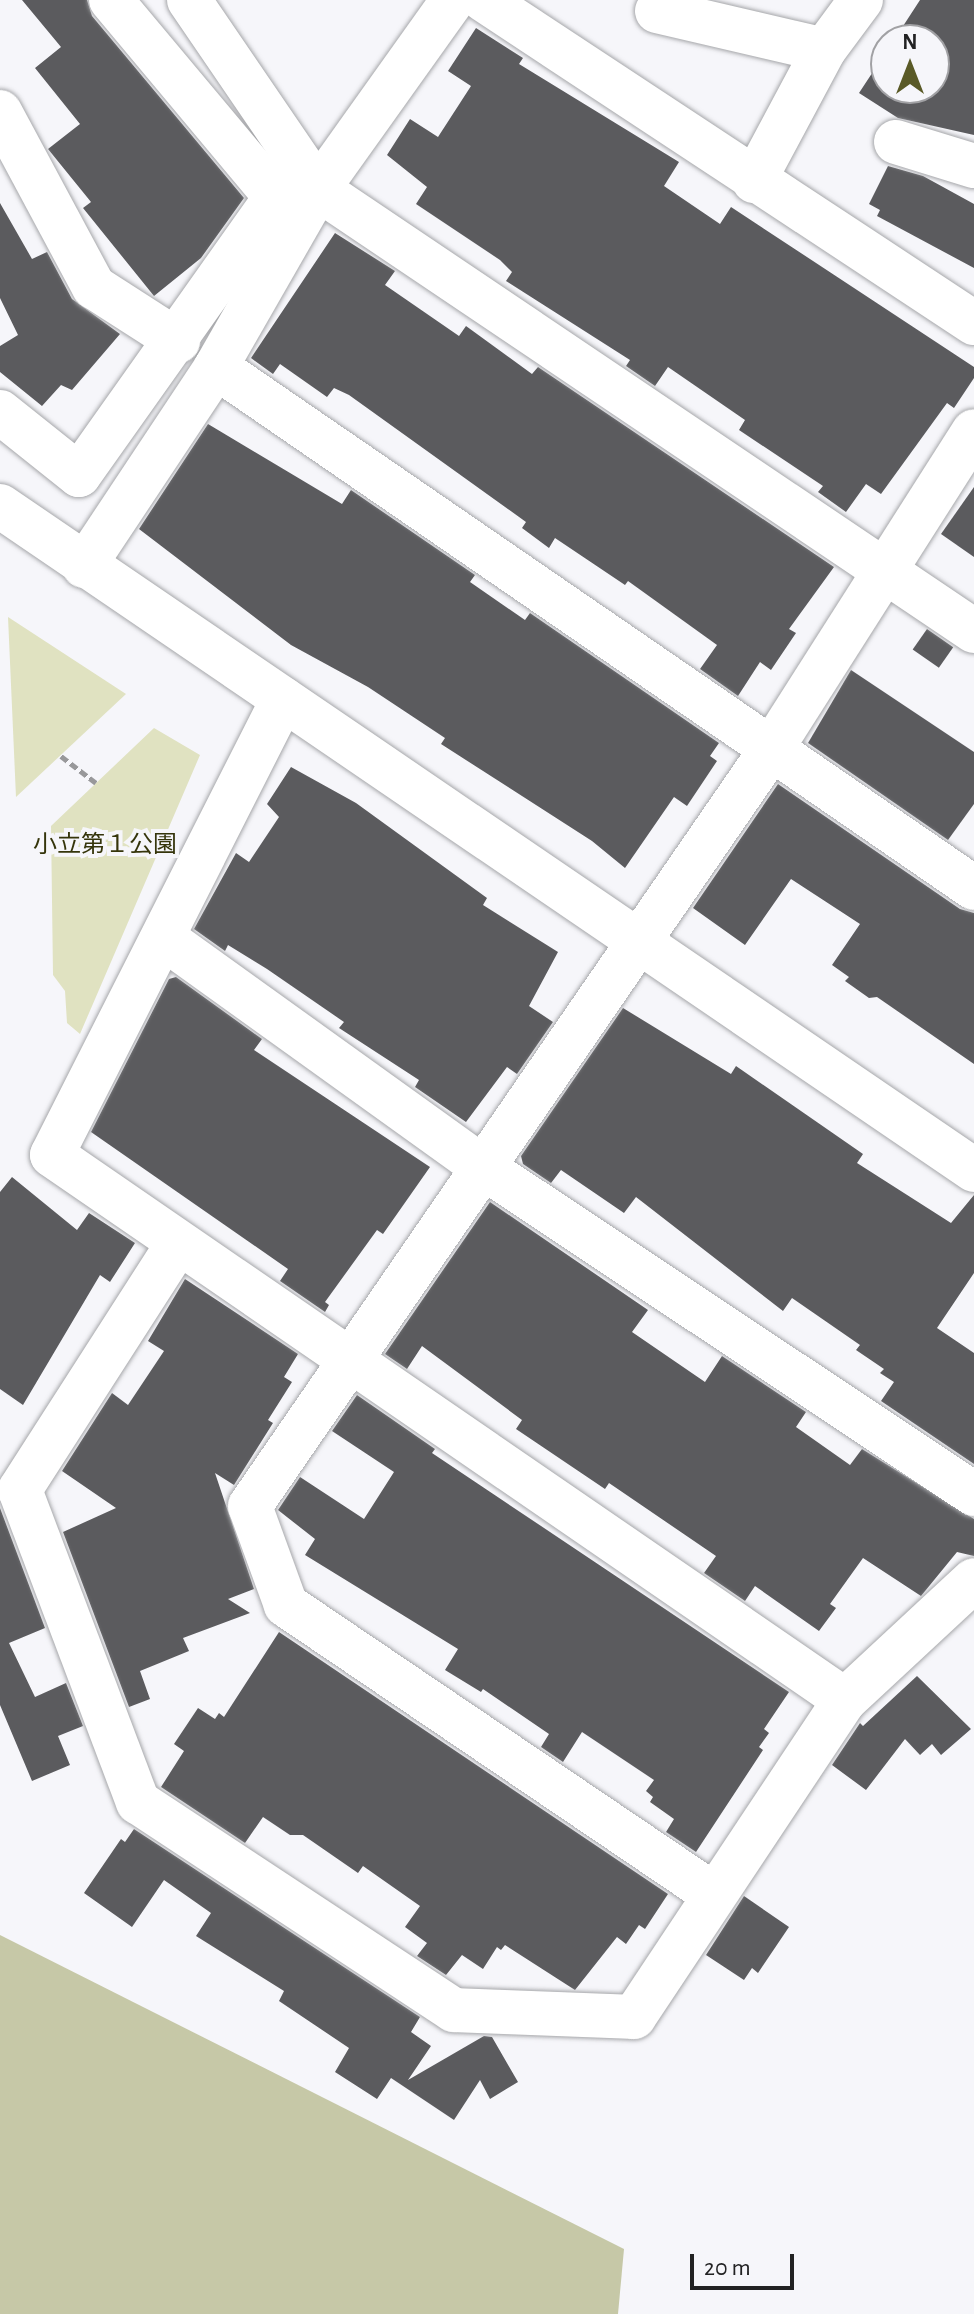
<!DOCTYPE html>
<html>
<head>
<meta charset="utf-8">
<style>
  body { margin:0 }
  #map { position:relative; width:974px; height:2314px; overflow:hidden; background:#f6f6fa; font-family:"Alegreya Sans","Noto Sans JP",sans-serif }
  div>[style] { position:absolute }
  .green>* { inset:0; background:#e0e2c1 }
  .forest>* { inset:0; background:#c6c8a7 }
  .building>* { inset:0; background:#5b5b5e; transform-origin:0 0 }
  .path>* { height:5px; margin-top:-2.5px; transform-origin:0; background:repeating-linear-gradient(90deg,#98989a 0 8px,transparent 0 12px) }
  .roads { filter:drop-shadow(0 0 2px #a6a7aa) drop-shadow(0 0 2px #a6a7aa) }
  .minor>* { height:44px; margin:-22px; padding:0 22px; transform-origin:22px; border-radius:22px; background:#fff }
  span { translate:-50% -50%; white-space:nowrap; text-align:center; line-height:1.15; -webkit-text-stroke:8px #f6f6fa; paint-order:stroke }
  .park-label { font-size:24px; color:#35350b }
  .north { position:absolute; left:870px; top:24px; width:80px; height:80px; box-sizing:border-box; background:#f6f6fa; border:2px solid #a1a1a4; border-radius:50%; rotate:0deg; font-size:22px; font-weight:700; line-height:32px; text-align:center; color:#222223 }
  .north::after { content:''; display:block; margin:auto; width:28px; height:36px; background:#5a5a27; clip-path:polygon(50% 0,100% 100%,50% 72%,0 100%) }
  .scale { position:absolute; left:690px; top:2254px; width:104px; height:36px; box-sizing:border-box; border:4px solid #222223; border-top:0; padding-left:10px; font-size:24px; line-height:28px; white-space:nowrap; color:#222223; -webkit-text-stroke:6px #f6f6fa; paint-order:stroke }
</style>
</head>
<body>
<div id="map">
  <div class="green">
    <i style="clip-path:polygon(8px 617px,126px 694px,16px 797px)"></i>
    <i style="clip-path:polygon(154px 728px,200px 755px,80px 1034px,67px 1023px,65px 991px,53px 975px,51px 826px)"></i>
  </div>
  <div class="forest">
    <i style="clip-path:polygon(0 1935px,624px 2249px,618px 2314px,0 2314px)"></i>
  </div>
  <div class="building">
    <i style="clip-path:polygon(22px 0,87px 0,92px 16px,244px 198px,201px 258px,154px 296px,83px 208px,91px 202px,48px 149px,80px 124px,35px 68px,61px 47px)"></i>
    <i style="clip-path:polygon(920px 0,974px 0,974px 135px,898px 118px,859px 93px,886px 52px,886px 88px,934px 88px,934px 40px,894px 40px)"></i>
    <i style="clip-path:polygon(476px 28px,523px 58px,519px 64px,679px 162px,664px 186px,720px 224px,731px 207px,974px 367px,974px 378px,954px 408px,947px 403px,881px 494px,866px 484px,846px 512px,818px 492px,823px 486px,739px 430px,745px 420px,668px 367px,655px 386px,626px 366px,630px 360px,506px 281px,512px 272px,500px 260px,416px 204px,427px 187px,387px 155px,410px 119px,438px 137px,471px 86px,448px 71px)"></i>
    <i style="clip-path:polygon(888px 166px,923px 176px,974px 204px,974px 268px,877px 216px,880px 210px,869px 204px)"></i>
    <i style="clip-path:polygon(0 203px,32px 259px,47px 252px,72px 299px,120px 334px,72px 390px,61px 385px,42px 406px,0 372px,0 346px,18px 335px,0 298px)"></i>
    <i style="clip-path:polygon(335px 233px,395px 271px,385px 285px,459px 336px,466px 326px,532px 374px,538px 367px,834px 567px,789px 629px,796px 633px,771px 670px,760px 662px,738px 696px,700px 669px,717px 645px,628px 581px,625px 585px,555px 538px,549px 548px,522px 528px,526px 522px,349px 395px,334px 388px,327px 397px,280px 364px,273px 374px,251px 358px)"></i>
    <i style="clip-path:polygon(208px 424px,342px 504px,351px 490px,475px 575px,470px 582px,525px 620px,530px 613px,719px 743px,710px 756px,717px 761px,687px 806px,674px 797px,625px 868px,592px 841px,441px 744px,445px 738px,368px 687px,291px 645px,139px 529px)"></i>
    <i style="clip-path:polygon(974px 487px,974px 557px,941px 534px)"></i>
    <i style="left:927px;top:629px;width:32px;height:25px;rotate:35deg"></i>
    <i style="clip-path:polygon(851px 670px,974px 752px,974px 804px,948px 840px,808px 743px)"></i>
    <i style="clip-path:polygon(291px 767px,356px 803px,487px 898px,483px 905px,558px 952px,529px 1006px,553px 1022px,517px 1074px,507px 1067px,466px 1122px,415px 1087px,419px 1080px,339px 1028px,344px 1022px,267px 969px,228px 945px,225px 951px,194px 929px,236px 853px,249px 862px,279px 817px,267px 804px)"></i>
    <i style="clip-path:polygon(778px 784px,960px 909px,974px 913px,974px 1064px,877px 997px,869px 998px,845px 981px,849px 977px,832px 965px,860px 924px,791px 879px,745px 945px,693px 908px)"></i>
    <i style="clip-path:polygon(176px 977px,262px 1039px,254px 1050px,430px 1167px,383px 1234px,377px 1230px,325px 1302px,329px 1305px,325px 1312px,280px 1281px,288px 1269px,91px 1132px,169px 979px)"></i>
    <i style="clip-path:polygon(623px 1008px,731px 1074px,736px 1066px,863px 1154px,857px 1163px,951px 1223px,974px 1195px,974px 1273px,937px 1328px,974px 1353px,974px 1464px,881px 1401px,894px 1382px,880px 1373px,884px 1369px,856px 1350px,860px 1345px,792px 1298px,783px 1311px,636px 1197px,624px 1213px,561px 1170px,551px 1183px,523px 1164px,521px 1156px)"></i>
    <i style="clip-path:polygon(12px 1177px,77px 1230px,89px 1213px,135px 1243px,110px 1282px,100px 1275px,23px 1405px,0 1389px,0 1192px)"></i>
    <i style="clip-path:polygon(490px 1202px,648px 1310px,632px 1332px,705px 1382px,722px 1356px,806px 1412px,796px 1427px,850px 1465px,862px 1449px,974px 1519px,974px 1556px,957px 1552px,921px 1596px,863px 1558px,830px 1604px,836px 1608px,819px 1631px,755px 1586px,745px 1601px,704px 1573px,716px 1556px,609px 1483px,605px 1489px,516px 1429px,522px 1420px,422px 1346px,407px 1369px,385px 1354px)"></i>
    <i style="clip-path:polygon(185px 1279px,298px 1354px,284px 1377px,292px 1382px,268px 1420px,273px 1423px,234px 1485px,215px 1473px,254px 1589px,228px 1599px,250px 1613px,183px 1638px,189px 1651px,140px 1671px,150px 1699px,129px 1707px,63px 1532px,116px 1508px,62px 1471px,112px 1393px,128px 1405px,164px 1351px,148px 1341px)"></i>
    <i style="clip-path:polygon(357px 1395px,435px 1449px,432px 1453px,789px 1692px,764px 1729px,769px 1733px,759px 1747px,763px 1750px,696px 1852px,666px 1832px,674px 1819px,650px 1802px,653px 1797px,646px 1791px,654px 1780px,582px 1732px,563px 1762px,541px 1747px,549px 1734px,483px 1689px,481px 1692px,445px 1670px,458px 1649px,305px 1555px,315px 1539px,278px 1510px,300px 1477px,364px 1519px,394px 1472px,332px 1431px)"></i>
    <i style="clip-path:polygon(0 1508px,45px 1628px,9px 1643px,35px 1697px,66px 1683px,83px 1726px,58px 1736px,70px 1765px,32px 1781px,0 1705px)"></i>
    <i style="clip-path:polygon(279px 1632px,668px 1894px,645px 1929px,639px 1925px,626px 1944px,617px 1937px,575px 1990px,505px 1945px,501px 1950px,497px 1947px,483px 1969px,462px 1955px,446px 1975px,417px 1956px,427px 1943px,405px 1927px,420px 1906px,363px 1866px,358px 1873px,303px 1835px,290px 1835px,263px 1817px,245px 1843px,161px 1787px,184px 1751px,174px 1744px,198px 1708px,215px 1719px,219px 1713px,224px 1717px)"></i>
    <i style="clip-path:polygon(917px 1676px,971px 1729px,941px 1755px,932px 1744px,920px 1755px,905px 1739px,866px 1790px,832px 1765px,860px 1723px,863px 1726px)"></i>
    <i style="clip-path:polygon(134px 1829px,420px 2017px,411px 2032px,431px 2046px,408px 2080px,484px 2036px,492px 2037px,518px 2082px,490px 2099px,480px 2080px,454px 2120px,391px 2078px,377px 2099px,335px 2072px,349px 2048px,279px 2001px,284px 1991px,196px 1936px,211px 1913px,164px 1880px,132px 1927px,84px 1893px,121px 1839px,125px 1842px)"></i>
    <i style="clip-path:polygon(744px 1896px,789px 1927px,758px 1973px,752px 1968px,744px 1980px,706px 1955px)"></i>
  </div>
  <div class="path">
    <i style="left:61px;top:756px;width:44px;rotate:37.6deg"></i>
  </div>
  <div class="roads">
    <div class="minor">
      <i style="left:111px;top:0;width:257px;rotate:50.1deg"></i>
      <i style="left:276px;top:197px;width:28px;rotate:15deg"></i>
      <i style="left:189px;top:0;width:229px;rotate:55.7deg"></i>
      <i style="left:318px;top:189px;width:791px;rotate:33.97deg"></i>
      <i style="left:484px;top:0;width:587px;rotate:33.39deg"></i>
      <i style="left:657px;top:11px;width:171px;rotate:13.1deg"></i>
      <i style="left:0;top:112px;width:199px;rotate:61.8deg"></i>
      <i style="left:94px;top:287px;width:100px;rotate:32.7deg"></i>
      <i style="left:896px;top:142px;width:82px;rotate:17.1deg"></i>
      <i style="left:754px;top:181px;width:149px;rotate:-61.9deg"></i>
      <i style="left:824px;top:50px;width:62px;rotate:-53.5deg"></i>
      <i style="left:216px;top:367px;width:920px;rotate:34.5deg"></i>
      <i style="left:0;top:412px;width:101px;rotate:38.6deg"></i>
      <i style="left:79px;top:475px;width:341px;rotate:-54.7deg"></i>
      <i style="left:0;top:506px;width:1179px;rotate:34.28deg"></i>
      <i style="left:84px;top:566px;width:239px;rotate:-56.4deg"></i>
      <i style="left:216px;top:367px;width:205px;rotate:-60.2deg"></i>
      <i style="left:318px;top:189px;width:232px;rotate:-54.5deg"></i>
      <i style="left:283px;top:699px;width:511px;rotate:116.87deg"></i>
      <i style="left:52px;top:1155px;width:962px;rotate:34.5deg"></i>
      <i style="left:165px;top:939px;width:393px;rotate:35.7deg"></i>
      <i style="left:484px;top:1168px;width:589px;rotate:33.64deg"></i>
      <i style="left:177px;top:1245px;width:291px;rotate:122.7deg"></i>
      <i style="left:20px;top:1490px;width:334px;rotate:69.3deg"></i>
      <i style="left:138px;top:1802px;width:378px;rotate:33.4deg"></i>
      <i style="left:454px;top:2010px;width:180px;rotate:2.2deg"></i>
      <i style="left:634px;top:2017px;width:381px;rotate:-56.4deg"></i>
      <i style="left:845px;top:1700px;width:176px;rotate:-42.9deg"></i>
      <i style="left:713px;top:1894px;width:516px;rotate:-145.91deg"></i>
      <i style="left:286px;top:1605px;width:105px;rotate:-110deg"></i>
      <i style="left:250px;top:1506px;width:917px;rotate:-55.44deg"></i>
      <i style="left:770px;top:751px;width:379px;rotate:-57.5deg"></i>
    </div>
  </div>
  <div class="park-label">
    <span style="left:105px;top:846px">小立第１公園</span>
  </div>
  <div class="north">N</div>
  <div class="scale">20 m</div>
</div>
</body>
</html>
